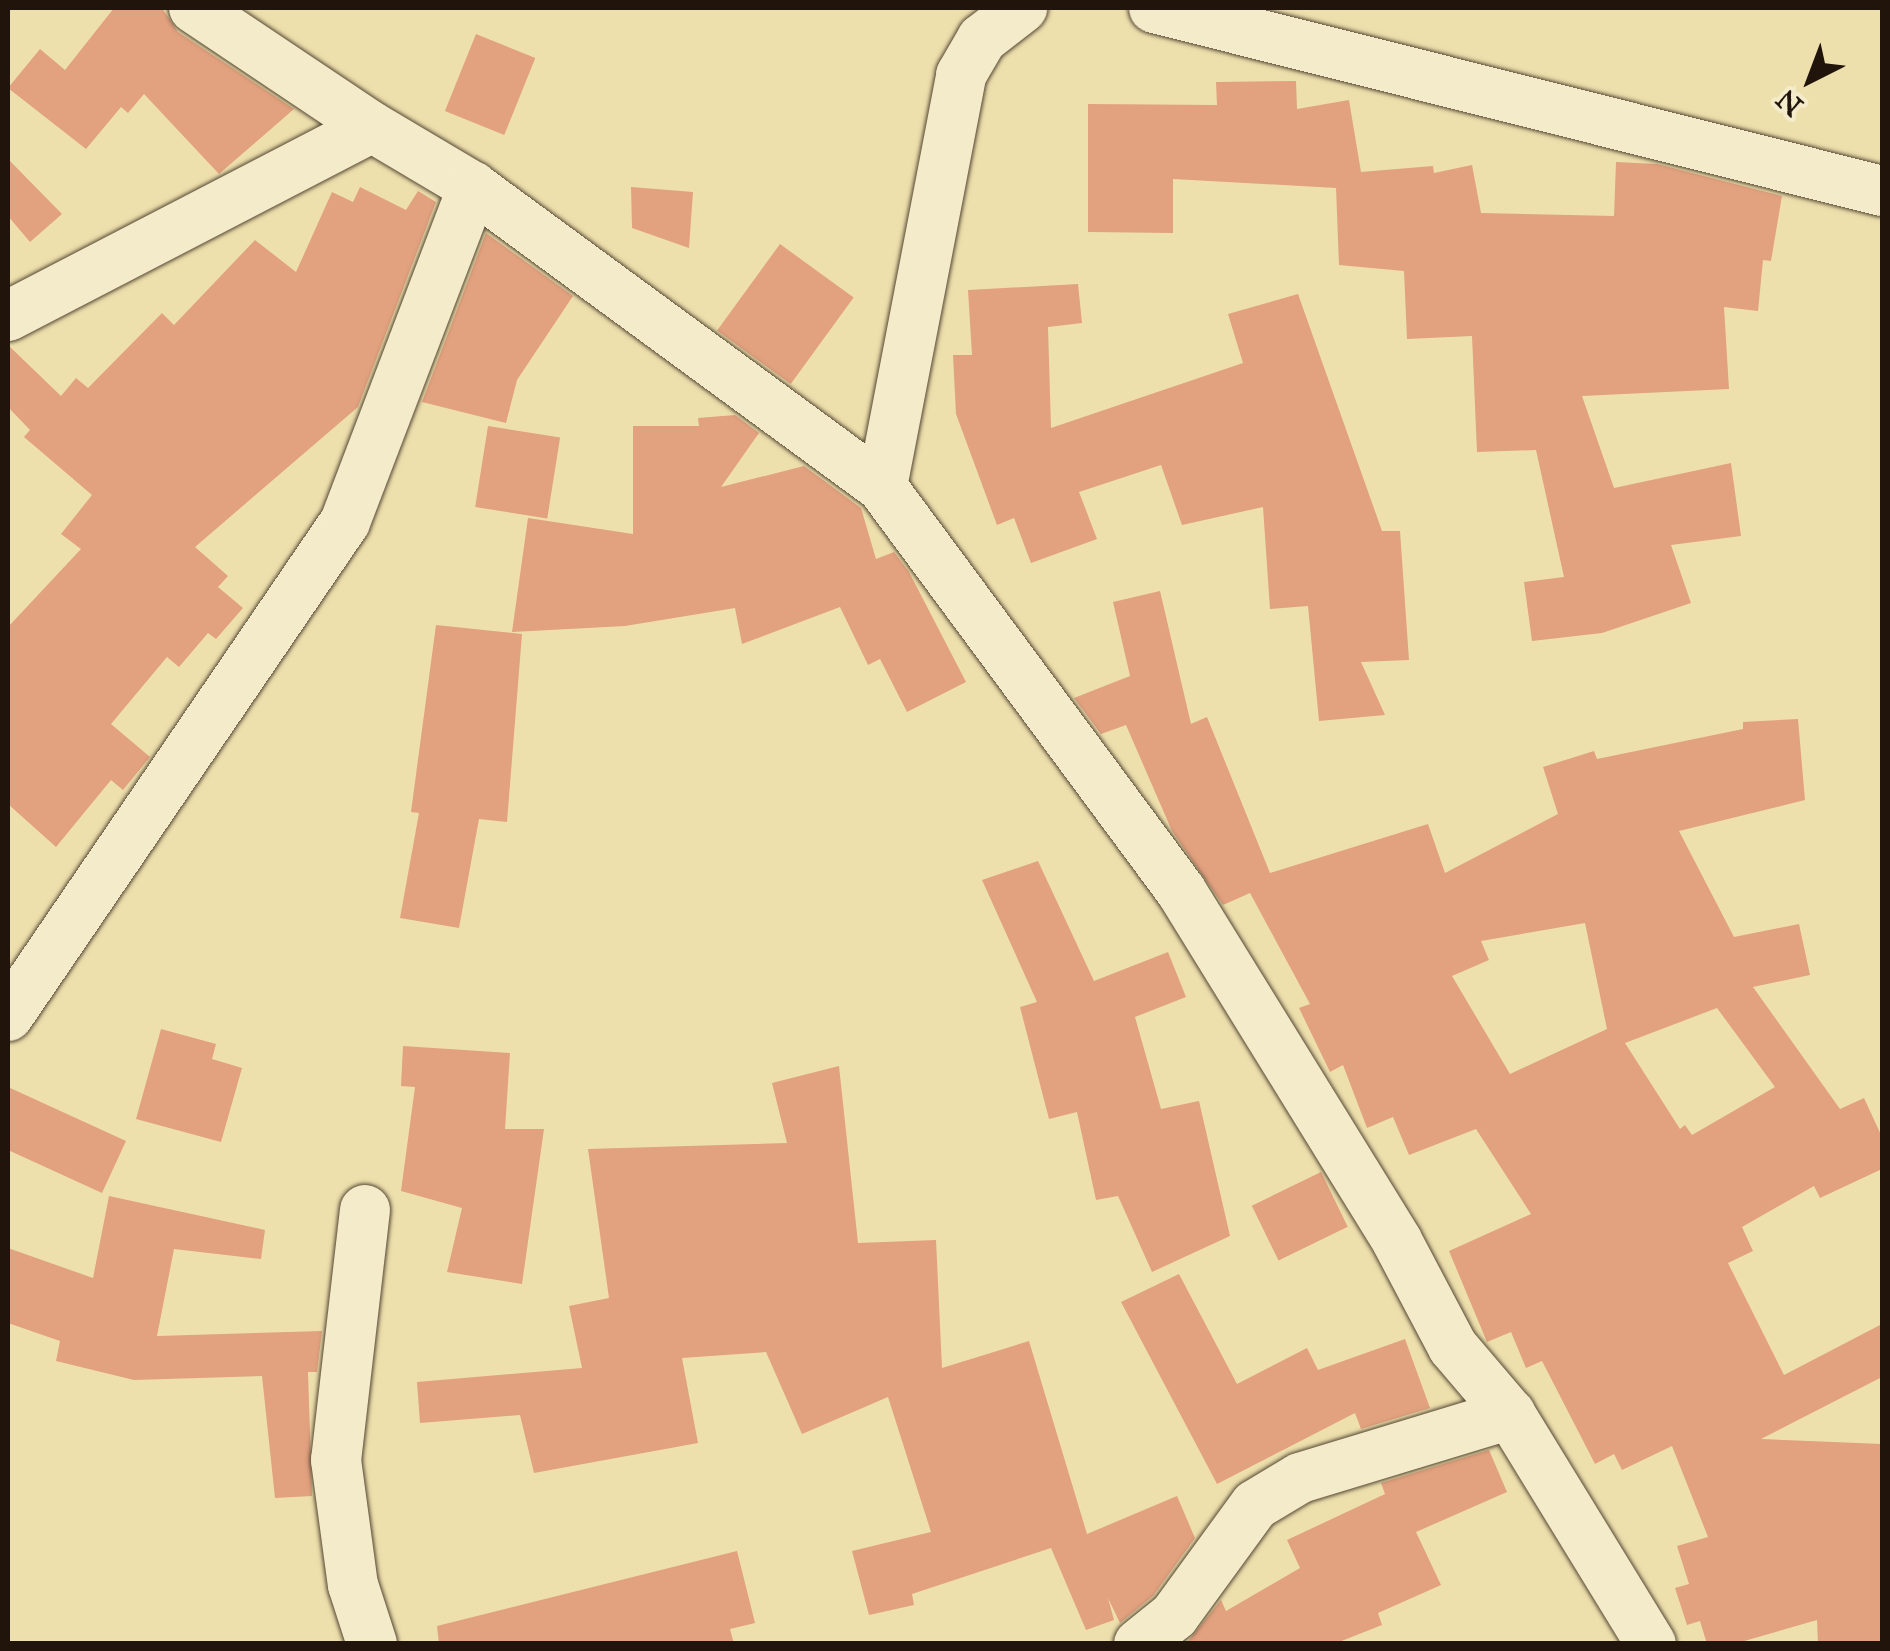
<!DOCTYPE html>
<html>
<head>
<meta charset="utf-8">
<style>
  body { margin:0 }
  #map { position:relative; width:1890px; height:1651px; overflow:hidden; background:#eee0ad; font-family:"IM FELL Great Primer",serif }
  div>[style] { position:absolute }
  .building>* { inset:0; background:#e2a17f; transform-origin:0 0 }
  .roads { filter:drop-shadow(0 0 2px #544734) drop-shadow(0 0 2px #544734) }
  .minor>* { height:50px; margin:-25px; padding:0 25px; transform-origin:25px; border-radius:25px; background:#f4ebca }
  span { translate:-50% -50%; white-space:nowrap; text-align:center; line-height:1.15; -webkit-text-stroke:8px #f4ebca; paint-order:stroke }
  .frame { position:absolute; inset:0; border:10px solid #20140b; pointer-events:none }
  .north { position:absolute; left:1760px; top:30px; width:100px; height:100px; -webkit-text-stroke:8px #f4ebca; paint-order:stroke; rotate:222deg; font-size:28px; font-weight:700; line-height:40px; text-align:center; color:#20140b }
  .north::after { content:''; display:block; margin:auto; width:35px; height:45px; background:#20140b; clip-path:polygon(50% 0,100% 100%,50% 72%,0 100%) }
</style>
</head>
<body>
<div id="map">
  <div class="building">
    <i style="clip-path:polygon(114px 8px,162px 8px,178px 32px,294px 109px,219px 174px,144px 94px,128px 113px,121px 107px,86px 149px,8px 88px,40px 49px,65px 70px)"></i>
    <i style="left:476px;top:34px;width:64px;height:83px;rotate:22deg"></i>
    <i style="clip-path:polygon(1296px 81px,1297px 109px,1349px 100px,1361px 172px,1433px 166px,1434px 173px,1472px 165px,1481px 213px,1614px 216px,1616px 162px,1657px 164px,1782px 196px,1771px 261px,1763px 260px,1758px 311px,1724px 307px,1729px 389px,1582px 396px,1614px 488px,1731px 463px,1741px 536px,1671px 545px,1691px 603px,1602px 633px,1532px 641px,1524px 582px,1564px 577px,1536px 450px,1477px 452px,1472px 336px,1407px 339px,1404px 271px,1339px 265px,1336px 188px,1173px 179px,1173px 233px,1088px 232px,1088px 104px,1217px 105px,1216px 82px)"></i>
    <i style="clip-path:polygon(8px 159px,62px 214px,30px 242px,8px 216px)"></i>
    <i style="clip-path:polygon(360px 187px,406px 210px,418px 191px,436px 202px,358px 407px,195px 547px,228px 576px,218px 587px,243px 608px,216px 639px,208px 633px,179px 667px,167px 657px,111px 724px,150px 757px,123px 790px,111px 780px,56px 847px,8px 804px,8px 627px,81px 549px,61px 534px,92px 495px,24px 437px,30px 430px,8px 407px,8px 345px,61px 396px,76px 378px,88px 388px,162px 313px,174px 325px,255px 240px,296px 272px,332px 192px,353px 202px)"></i>
    <i style="clip-path:polygon(631px 187px,693px 192px,689px 248px,632px 228px)"></i>
    <i style="clip-path:polygon(486px 233px,573px 296px,517px 380px,506px 423px,422px 402px)"></i>
    <i style="left:780px;top:244px;width:91px;height:107px;rotate:36deg"></i>
    <i style="clip-path:polygon(1078px 284px,1082px 323px,1048px 327px,1051px 428px,1243px 363px,1228px 314px,1298px 294px,1382px 531px,1400px 531px,1409px 660px,1361px 662px,1385px 715px,1319px 721px,1308px 606px,1270px 609px,1263px 507px,1182px 525px,1161px 465px,1079px 492px,1097px 539px,1031px 563px,1014px 518px,997px 525px,956px 414px,953px 355px,972px 355px,968px 290px)"></i>
    <i style="clip-path:polygon(735px 415px,759px 433px,721px 487px,804px 466px,861px 508px,876px 559px,894px 552px,909px 572px,966px 682px,907px 712px,880px 659px,868px 665px,840px 607px,742px 644px,735px 608px,625px 626px,512px 632px,528px 518px,633px 534px,633px 426px,699px 426px,698px 418px)"></i>
    <i style="left:488px;top:426px;width:73px;height:82px;rotate:9deg"></i>
    <i style="clip-path:polygon(evenodd,1160px 591px,1191px 724px,1207px 717px,1270px 873px,1428px 824px,1445px 873px,1558px 814px,1543px 767px,1594px 751px,1597px 759px,1743px 729px,1743px 722px,1798px 719px,1805px 800px,1679px 831px,1734px 937px,1799px 924px,1810px 975px,1753px 987px,1840px 1109px,1864px 1098px,1882px 1137px,1882px 1169px,1820px 1198px,1814px 1186px,1742px 1227px,1753px 1251px,1728px 1263px,1784px 1375px,1882px 1324px,1882px 1377px,1761px 1439px,1882px 1444px,1882px 1644px,1818px 1644px,1817px 1620px,1734px 1644px,1707px 1644px,1700px 1621px,1687px 1625px,1675px 1588px,1689px 1584px,1677px 1546px,1708px 1537px,1672px 1446px,1622px 1470px,1614px 1454px,1595px 1464px,1542px 1361px,1526px 1368px,1511px 1332px,1487px 1342px,1449px 1251px,1531px 1214px,1476px 1129px,1409px 1155px,1393px 1117px,1367px 1128px,1343px 1065px,1330px 1072px,1299px 1008px,1310px 1004px,1250px 893px,1223px 905px,1172px 831px,1126px 725px,1101px 734px,1074px 698px,1130px 676px,1113px 602px,1160px 591px,1585px 923px,1607px 1029px,1510px 1074px,1452px 976px,1489px 960px,1481px 941px,1585px 923px,1160px 591px,1717px 1008px,1775px 1087px,1692px 1135px,1685px 1125px,1680px 1129px,1625px 1043px,1717px 1008px)"></i>
    <i style="clip-path:polygon(436px 625px,522px 634px,507px 822px,479px 819px,459px 928px,400px 918px,419px 813px,411px 812px)"></i>
    <i style="clip-path:polygon(1038px 861px,1094px 981px,1168px 952px,1186px 997px,1135px 1017px,1161px 1109px,1199px 1101px,1230px 1236px,1152px 1272px,1118px 1196px,1096px 1200px,1077px 1112px,1049px 1119px,1020px 1007px,1037px 1002px,982px 880px)"></i>
    <i style="clip-path:polygon(161px 1029px,216px 1044px,212px 1059px,242px 1068px,221px 1142px,136px 1119px)"></i>
    <i style="clip-path:polygon(403px 1046px,510px 1053px,505px 1129px,544px 1129px,522px 1284px,447px 1272px,462px 1208px,401px 1191px,415px 1087px,401px 1086px)"></i>
    <i style="clip-path:polygon(839px 1066px,858px 1243px,936px 1240px,942px 1368px,1029px 1341px,1087px 1534px,1177px 1496px,1195px 1538px,1153px 1596px,1120px 1623px,1108px 1598px,1114px 1620px,1086px 1630px,1051px 1548px,912px 1594px,914px 1605px,869px 1615px,852px 1551px,931px 1532px,888px 1397px,802px 1434px,766px 1352px,682px 1358px,698px 1443px,534px 1473px,520px 1415px,420px 1423px,417px 1382px,582px 1368px,569px 1306px,609px 1298px,588px 1149px,787px 1143px,772px 1083px)"></i>
    <i style="clip-path:polygon(8px 1087px,126px 1141px,102px 1193px,8px 1150px)"></i>
    <i style="left:1321px;top:1172px;width:61px;height:77px;rotate:64deg"></i>
    <i style="clip-path:polygon(109px 1196px,265px 1230px,261px 1259px,174px 1249px,157px 1336px,322px 1331px,317px 1372px,308px 1372px,312px 1496px,275px 1498px,262px 1376px,134px 1380px,56px 1361px,60px 1341px,8px 1323px,8px 1248px,93px 1278px)"></i>
    <i style="clip-path:polygon(1179px 1274px,1237px 1384px,1307px 1348px,1318px 1370px,1405px 1339px,1430px 1408px,1361px 1429px,1355px 1413px,1217px 1484px,1121px 1302px)"></i>
    <i style="clip-path:polygon(1489px 1450px,1507px 1492px,1416px 1532px,1441px 1585px,1378px 1613px,1382px 1625px,1334px 1644px,1186px 1644px,1221px 1600px,1226px 1611px,1300px 1568px,1287px 1540px,1385px 1494px,1381px 1483px)"></i>
    <i style="clip-path:polygon(737px 1551px,755px 1623px,730px 1629px,734px 1644px,439px 1644px,437px 1626px)"></i>
  </div>
  <div class="roads">
    <div class="minor">
      <i style="left:194px;top:8px;width:214px;rotate:33.8deg"></i>
      <i style="left:1154px;top:8px;width:751px;rotate:14.11deg"></i>
      <i style="left:8px;top:316px;width:410px;rotate:-27.4deg"></i>
      <i style="left:372px;top:127px;width:117px;rotate:30.7deg"></i>
      <i style="left:473px;top:187px;width:507px;rotate:36.26deg"></i>
      <i style="left:882px;top:487px;width:503px;rotate:53.49deg"></i>
      <i style="left:1181px;top:891px;width:411px;rotate:58.3deg"></i>
      <i style="left:1397px;top:1241px;width:120px;rotate:62.2deg"></i>
      <i style="left:1453px;top:1347px;width:88px;rotate:49.6deg"></i>
      <i style="left:1510px;top:1414px;width:270px;rotate:58.5deg"></i>
      <i style="left:882px;top:487px;width:420px;rotate:-79.1deg"></i>
      <i style="left:961px;top:75px;width:42px;rotate:-59.7deg"></i>
      <i style="left:982px;top:39px;width:51px;rotate:-37.8deg"></i>
      <i style="left:8px;top:1016px;width:598px;rotate:-55.7deg"></i>
      <i style="left:345px;top:522px;width:359px;rotate:-69.1deg"></i>
      <i style="left:365px;top:1210px;width:252px;rotate:96.6deg"></i>
      <i style="left:336px;top:1460px;width:126px;rotate:82.3deg"></i>
      <i style="left:353px;top:1585px;width:62px;rotate:72.1deg"></i>
      <i style="left:1139px;top:1644px;width:45px;rotate:-38.7deg"></i>
      <i style="left:1174px;top:1616px;width:137px;rotate:-53.9deg"></i>
      <i style="left:1255px;top:1505px;width:52px;rotate:-31deg"></i>
      <i style="left:1300px;top:1478px;width:220px;rotate:-16.9deg"></i>
    </div>
  </div>
  <div class="frame"></div>
  <div class="north">N</div>
</div>
</body>
</html>
